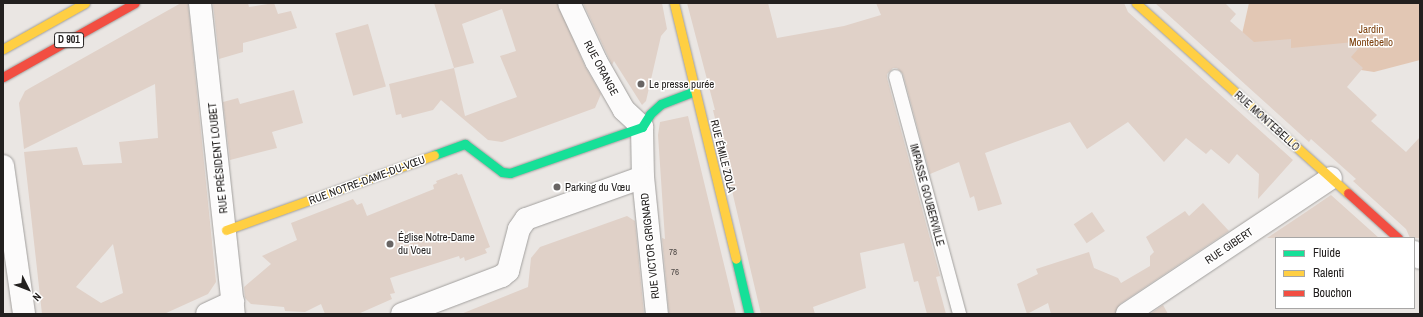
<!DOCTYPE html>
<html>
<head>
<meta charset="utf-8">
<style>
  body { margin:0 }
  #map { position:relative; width:1423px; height:317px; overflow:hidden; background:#eae6e3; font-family:"Archivo Narrow",sans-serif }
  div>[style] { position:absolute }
  .green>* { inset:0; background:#e2c7b4 }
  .building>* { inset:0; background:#e0d1c8; transform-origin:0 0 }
  .roads { filter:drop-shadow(0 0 1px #a2a09e) drop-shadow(0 0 1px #a2a09e) }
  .lane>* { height:13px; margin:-6.5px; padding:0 6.5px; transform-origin:6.5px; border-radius:6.5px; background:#fcfbfb }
  .street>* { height:22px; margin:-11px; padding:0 11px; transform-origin:11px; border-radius:11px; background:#fcfbfb }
  .fast>* { height:9px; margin:-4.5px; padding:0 4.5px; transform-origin:4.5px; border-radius:4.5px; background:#16e098 }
  .slow>* { height:9px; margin:-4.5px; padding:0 4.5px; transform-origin:4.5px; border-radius:4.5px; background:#ffcf43 }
  .jam>* { height:9px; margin:-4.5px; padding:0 4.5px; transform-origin:4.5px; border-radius:4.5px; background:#f24e42 }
  .dots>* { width:11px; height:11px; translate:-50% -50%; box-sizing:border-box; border:2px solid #fff; border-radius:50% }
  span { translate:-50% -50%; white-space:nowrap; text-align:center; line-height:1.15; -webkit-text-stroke:3px #fff; paint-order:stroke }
  .number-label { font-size:9px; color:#524c49 }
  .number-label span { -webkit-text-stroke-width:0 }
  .shield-label span { padding:1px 3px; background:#fff; border:1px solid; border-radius:3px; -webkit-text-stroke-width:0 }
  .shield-label { font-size:10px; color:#23201f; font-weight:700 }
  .park-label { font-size:11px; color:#7c400d }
  .street-label { font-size:11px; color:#23201f }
  .poi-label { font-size:11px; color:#23201f }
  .left { translate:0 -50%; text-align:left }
  .frame { position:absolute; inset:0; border:4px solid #23201f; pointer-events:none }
  .legend { position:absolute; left:1275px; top:237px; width:140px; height:72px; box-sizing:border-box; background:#fff; border:1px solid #a7a6a5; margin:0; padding:5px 7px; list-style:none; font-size:12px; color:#23201f }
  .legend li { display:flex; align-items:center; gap:8px; height:20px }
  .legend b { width:20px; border:1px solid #a7a6a5 }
  .north { position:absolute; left:8px; top:269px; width:40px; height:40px; -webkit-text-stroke:3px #fff; paint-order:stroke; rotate:132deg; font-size:11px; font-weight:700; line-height:16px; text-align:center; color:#23201f }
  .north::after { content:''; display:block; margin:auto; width:14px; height:18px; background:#23201f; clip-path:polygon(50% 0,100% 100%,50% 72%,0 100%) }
</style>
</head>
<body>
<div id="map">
  <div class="green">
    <i style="clip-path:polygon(1249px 3px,1420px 3px,1420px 60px,1374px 72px,1264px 55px,1242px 34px)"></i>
  </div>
  <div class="building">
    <i style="clip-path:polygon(evenodd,181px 3px,188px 3px,216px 282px,208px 294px,164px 314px,42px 314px,24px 152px,77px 147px,83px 165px,122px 163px,119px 142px,158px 138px,155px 84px,24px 149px,19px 103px,25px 91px,30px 88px,181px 3px,113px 244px,123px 293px,101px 303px,76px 287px,113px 244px)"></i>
    <i style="clip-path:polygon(213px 3px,248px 3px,249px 7px,274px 3px,278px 14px,291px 11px,297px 28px,243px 43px,243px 52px,219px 59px)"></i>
    <i style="clip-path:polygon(434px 3px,557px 3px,585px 66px,601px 94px,595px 108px,502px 142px,488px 140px,441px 100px,433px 110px,402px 118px,401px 114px,396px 115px,389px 84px,454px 68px,465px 116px,517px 97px,500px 56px,516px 51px,502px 9px,462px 24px,474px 63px,454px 68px)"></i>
    <i style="clip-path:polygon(583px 3px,662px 3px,667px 29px,661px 36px,646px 101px,642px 105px,614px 61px,612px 65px)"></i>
    <i style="clip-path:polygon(687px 3px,768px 3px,777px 38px,844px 26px,881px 15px,876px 3px,1124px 3px,1128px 12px,1293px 160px,1258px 199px,1259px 174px,1237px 154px,1229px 164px,1211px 149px,1206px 154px,1186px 138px,1164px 162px,1128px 122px,1087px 149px,1070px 122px,985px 153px,1002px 204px,978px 211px,974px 196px,970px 198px,959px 162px,930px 174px,903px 74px,897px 68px,893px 68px,887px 74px,887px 78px,940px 276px,936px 277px,946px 314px,927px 314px,918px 281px,914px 282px,904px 243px,860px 253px,866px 288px,813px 307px,815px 314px,761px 314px,713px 110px,715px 110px)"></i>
    <i style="clip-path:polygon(1155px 3px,1225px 3px,1236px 14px,1230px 21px,1254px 42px,1291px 39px,1291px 48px,1365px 41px,1351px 57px,1363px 68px,1347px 87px,1377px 115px,1371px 121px,1406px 152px,1420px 137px,1420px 238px,1410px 238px,1406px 229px,1353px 181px,1356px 179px,1311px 139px,1309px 142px)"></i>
    <i style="left:368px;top:24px;width:65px;height:34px;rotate:74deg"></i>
    <i style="clip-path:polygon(294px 90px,303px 123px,272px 132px,277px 148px,230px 160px,223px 102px,238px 98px,240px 104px)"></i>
    <i style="clip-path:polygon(688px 116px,736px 314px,669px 314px,662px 238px,665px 239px,658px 135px,660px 122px)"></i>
    <i style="clip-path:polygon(457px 173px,458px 175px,462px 174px,482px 226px,490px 247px,485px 249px,487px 253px,465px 261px,464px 257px,460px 259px,459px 256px,390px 278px,395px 293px,390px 294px,392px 299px,358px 314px,325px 314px,321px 304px,305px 312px,285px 311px,284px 307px,251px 304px,245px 298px,244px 287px,271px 264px,262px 256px,297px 240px,291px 223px,353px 199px,357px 205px,362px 203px,367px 216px,434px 189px,433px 185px,437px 183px,436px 181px)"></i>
    <i style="clip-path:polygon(1331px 195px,1379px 238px,1267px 238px,1306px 212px)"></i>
    <i style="clip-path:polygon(1203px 203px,1229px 231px,1120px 304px,1115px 314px,1051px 314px,1048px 303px,1027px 314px,1017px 284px,1038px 274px,1036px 269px,1089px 252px,1094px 268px,1118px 278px,1121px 283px,1150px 266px,1150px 256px,1154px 252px,1146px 237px,1185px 211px,1189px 216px)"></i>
    <i style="left:1092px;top:212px;width:23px;height:22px;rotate:56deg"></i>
    <i style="clip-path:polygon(627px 216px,635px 221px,644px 314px,461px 314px,528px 287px,531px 258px,540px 247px)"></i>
    <i style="clip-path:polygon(1163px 305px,1168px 314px,1150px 314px)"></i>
  </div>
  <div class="roads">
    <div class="lane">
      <i style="left:895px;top:76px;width:246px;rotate:74.9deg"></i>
    </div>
    <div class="street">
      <i style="left:200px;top:3px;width:313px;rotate:83.8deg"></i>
      <i style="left:569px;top:3px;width:64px;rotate:65deg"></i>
      <i style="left:596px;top:61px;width:56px;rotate:60.3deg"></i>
      <i style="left:624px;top:110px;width:25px;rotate:43deg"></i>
      <i style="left:642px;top:127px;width:50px;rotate:88.9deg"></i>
      <i style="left:643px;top:177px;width:138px;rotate:84.2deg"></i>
      <i style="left:3px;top:166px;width:149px;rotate:81.9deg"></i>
      <i style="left:1414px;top:252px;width:8px;rotate:45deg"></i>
      <i style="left:207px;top:314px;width:29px;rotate:-25deg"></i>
      <i style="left:402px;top:314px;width:107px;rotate:-20.8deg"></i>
      <i style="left:502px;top:276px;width:8px;rotate:-40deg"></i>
      <i style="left:508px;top:271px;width:43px;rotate:-75.3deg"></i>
      <i style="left:519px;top:229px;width:12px;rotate:-55deg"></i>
      <i style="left:526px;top:219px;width:124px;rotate:-19.7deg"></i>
      <i style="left:1127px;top:314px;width:245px;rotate:-33.7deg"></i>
    </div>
    <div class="fast">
      <i style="left:434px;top:155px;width:33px;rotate:-20deg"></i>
      <i style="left:465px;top:144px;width:46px;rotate:37.1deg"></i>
      <i style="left:502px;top:172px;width:8px;rotate:7deg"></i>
      <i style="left:510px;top:173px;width:140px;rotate:-19.2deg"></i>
      <i style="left:642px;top:127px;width:15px;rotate:-58deg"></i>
      <i style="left:650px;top:114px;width:15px;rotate:-42deg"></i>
      <i style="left:661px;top:104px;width:36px;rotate:-21deg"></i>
      <i style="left:736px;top:259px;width:57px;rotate:76.7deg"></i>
    </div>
    <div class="slow">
      <i style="left:674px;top:3px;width:263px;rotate:76.4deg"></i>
      <i style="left:1136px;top:3px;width:285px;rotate:41.9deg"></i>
      <i style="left:3px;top:49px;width:94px;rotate:-29.3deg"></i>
      <i style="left:226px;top:230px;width:221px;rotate:-19.8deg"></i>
    </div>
    <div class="jam">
      <i style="left:3px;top:77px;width:151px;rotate:-29.3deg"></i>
      <i style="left:1348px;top:193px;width:67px;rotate:42deg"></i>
    </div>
  </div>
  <div class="dots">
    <i style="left:641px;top:84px;background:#696564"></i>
    <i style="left:557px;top:187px;background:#696564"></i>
    <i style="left:390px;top:244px;background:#696564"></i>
  </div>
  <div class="number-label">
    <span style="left:673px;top:252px">78</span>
    <span style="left:675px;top:272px">76</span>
  </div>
  <div class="shield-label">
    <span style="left:69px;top:40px">D 901</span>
  </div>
  <div class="park-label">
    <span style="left:1371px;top:36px">Jardin<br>Montebello</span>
  </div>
  <div class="street-label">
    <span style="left:601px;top:68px;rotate:62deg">RUE ORANGE</span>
    <span style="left:1267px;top:121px;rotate:42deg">RUE MONTEBELLO</span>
    <span style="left:723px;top:156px;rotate:76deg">RUE ÉMILE ZOLA</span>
    <span style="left:218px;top:158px;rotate:-96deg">RUE PRÉSIDENT LOUBET</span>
    <span style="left:367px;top:180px;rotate:-20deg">RUE NOTRE-DAME-DU-VŒU</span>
    <span style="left:927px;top:195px;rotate:75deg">IMPASSE GOUBERVILLE</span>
    <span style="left:650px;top:246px;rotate:-96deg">RUE VICTOR GRIGNARD</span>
    <span style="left:1229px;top:246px;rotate:-34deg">RUE GIBERT</span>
  </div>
  <div class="poi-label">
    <span class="left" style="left:649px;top:84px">Le presse purée</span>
    <span class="left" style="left:565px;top:187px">Parking du Vœu</span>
    <span class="left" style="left:398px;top:244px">Église Notre-Dame<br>du Voeu</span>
  </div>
  <div class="frame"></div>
  <ul class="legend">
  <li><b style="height:5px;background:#16e098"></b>Fluide</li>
  <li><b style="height:5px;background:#ffcf43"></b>Ralenti</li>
  <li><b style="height:5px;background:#f24e42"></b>Bouchon</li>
  </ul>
  <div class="north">N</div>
</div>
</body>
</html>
